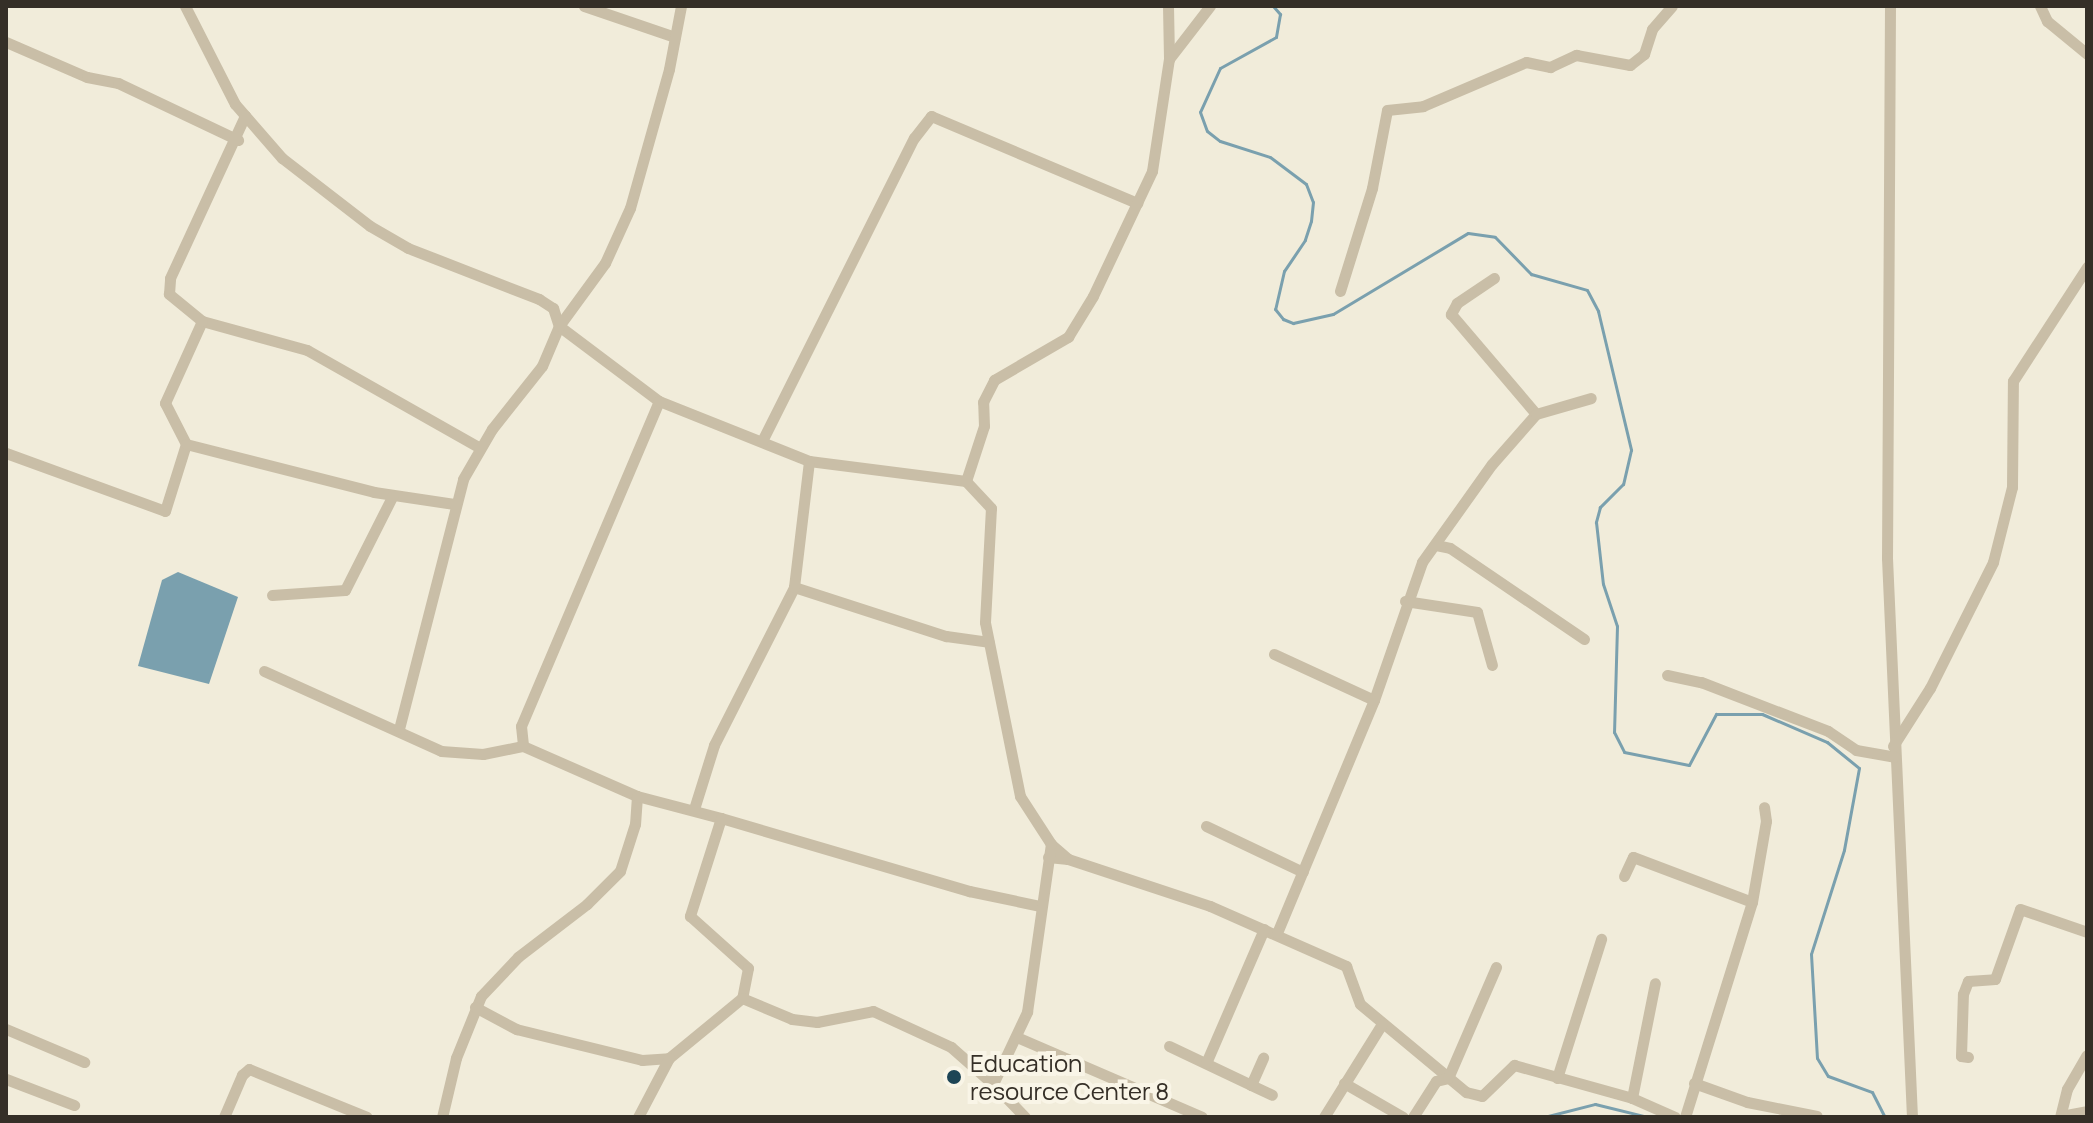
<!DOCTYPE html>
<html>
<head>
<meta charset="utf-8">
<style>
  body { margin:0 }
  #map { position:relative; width:2093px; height:1123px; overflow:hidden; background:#f1ecda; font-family:Manrope,sans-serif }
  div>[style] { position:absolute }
  .water>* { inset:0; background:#7aa0ae }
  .stream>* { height:3px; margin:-1.5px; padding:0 1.5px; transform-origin:1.5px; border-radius:1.5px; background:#7aa0ae }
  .minor>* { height:11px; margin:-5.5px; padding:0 5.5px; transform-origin:5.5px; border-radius:5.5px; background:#c9bea7 }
  .dots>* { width:22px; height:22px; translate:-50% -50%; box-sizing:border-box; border:4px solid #f9f5e7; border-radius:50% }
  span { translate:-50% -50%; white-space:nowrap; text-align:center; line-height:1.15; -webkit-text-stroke:8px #f9f5e7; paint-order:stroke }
  .poi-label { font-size:24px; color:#352f27 }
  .left { translate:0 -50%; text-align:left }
  .frame { position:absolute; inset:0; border:8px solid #352f27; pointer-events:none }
</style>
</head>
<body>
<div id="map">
  <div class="water">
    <i style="clip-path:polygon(178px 572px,238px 597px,209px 684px,138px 666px,162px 580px)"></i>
  </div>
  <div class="stream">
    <i style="left:1273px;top:6px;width:11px;rotate:49deg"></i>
    <i style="left:1280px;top:14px;width:23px;rotate:100deg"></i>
    <i style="left:1276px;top:37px;width:64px;rotate:151deg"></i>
    <i style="left:1220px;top:68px;width:48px;rotate:114.4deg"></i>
    <i style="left:1200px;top:112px;width:20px;rotate:70deg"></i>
    <i style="left:1207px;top:131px;width:16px;rotate:38deg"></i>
    <i style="left:1220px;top:141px;width:52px;rotate:17.7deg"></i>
    <i style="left:1270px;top:157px;width:45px;rotate:36.9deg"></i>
    <i style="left:1306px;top:184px;width:19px;rotate:69deg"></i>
    <i style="left:1313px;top:202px;width:19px;rotate:96deg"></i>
    <i style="left:1311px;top:221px;width:20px;rotate:108deg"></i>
    <i style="left:1305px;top:240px;width:37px;rotate:124deg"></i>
    <i style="left:1284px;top:271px;width:39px;rotate:103deg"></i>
    <i style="left:1275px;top:309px;width:13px;rotate:51deg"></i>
    <i style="left:1283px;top:319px;width:11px;rotate:22deg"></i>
    <i style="left:1293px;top:323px;width:41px;rotate:-12.7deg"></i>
    <i style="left:1333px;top:314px;width:157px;rotate:-31deg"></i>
    <i style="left:1468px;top:233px;width:27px;rotate:8deg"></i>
    <i style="left:1495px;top:237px;width:52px;rotate:45.8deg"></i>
    <i style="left:1531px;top:274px;width:58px;rotate:15.9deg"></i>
    <i style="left:1587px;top:290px;width:24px;rotate:62deg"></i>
    <i style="left:1598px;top:311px;width:143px;rotate:76.6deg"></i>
    <i style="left:1631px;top:450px;width:35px;rotate:103deg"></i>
    <i style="left:1623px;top:484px;width:33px;rotate:135deg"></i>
    <i style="left:1600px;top:507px;width:16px;rotate:105deg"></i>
    <i style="left:1596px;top:522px;width:62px;rotate:83.6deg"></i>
    <i style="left:1603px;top:584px;width:44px;rotate:71.6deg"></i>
    <i style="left:1617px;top:626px;width:106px;rotate:91.6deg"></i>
    <i style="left:1614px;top:732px;width:22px;rotate:63deg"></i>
    <i style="left:1624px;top:752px;width:66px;rotate:11.3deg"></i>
    <i style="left:1689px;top:765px;width:58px;rotate:-62.1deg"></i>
    <i style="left:1716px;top:714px;width:46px"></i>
    <i style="left:1762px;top:714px;width:71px;rotate:23.3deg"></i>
    <i style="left:1827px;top:742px;width:41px;rotate:39.1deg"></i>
    <i style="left:1859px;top:768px;width:83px;rotate:100.4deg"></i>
    <i style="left:1844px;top:850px;width:109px;rotate:107.6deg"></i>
    <i style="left:1811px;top:954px;width:104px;rotate:86.7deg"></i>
    <i style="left:1817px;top:1058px;width:21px;rotate:59deg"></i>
    <i style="left:1828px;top:1076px;width:47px;rotate:20deg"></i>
    <i style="left:1872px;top:1092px;width:28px;rotate:63deg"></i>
    <i style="left:1544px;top:1117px;width:53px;rotate:-14.3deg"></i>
    <i style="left:1595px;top:1104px;width:55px;rotate:13.8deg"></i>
  </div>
  <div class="minor">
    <i style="left:185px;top:6px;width:110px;rotate:63deg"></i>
    <i style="left:235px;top:104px;width:72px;rotate:49deg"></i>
    <i style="left:282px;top:158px;width:111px;rotate:37.7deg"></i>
    <i style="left:370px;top:226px;width:44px;rotate:30.1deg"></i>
    <i style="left:408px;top:248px;width:141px;rotate:21.3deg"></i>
    <i style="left:539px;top:299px;width:17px;rotate:33deg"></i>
    <i style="left:553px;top:308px;width:19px;rotate:72deg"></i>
    <i style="left:559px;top:326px;width:125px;rotate:36.9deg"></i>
    <i style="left:659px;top:401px;width:353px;rotate:113deg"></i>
    <i style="left:521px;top:726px;width:20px;rotate:84deg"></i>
    <i style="left:523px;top:746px;width:124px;rotate:23.7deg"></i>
    <i style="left:637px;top:796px;width:28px;rotate:94deg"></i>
    <i style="left:635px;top:824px;width:49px;rotate:107.7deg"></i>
    <i style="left:620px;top:871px;width:47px;rotate:135deg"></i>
    <i style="left:587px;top:904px;width:87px;rotate:142.5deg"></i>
    <i style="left:518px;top:957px;width:54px;rotate:133.5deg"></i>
    <i style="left:481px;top:996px;width:67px;rotate:112deg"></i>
    <i style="left:456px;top:1058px;width:61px;rotate:103.3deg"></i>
    <i style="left:584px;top:6px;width:96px;rotate:18.8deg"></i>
    <i style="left:1168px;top:6px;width:53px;rotate:88.9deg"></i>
    <i style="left:1890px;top:6px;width:552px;rotate:90.31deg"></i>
    <i style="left:1887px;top:558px;width:560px;rotate:87.44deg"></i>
    <i style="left:2040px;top:6px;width:17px;rotate:65deg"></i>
    <i style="left:2047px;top:21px;width:52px;rotate:39.5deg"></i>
    <i style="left:6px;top:42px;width:88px;rotate:23.4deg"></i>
    <i style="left:87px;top:77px;width:32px;rotate:11deg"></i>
    <i style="left:118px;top:83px;width:133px;rotate:25.4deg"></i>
    <i style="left:1494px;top:278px;width:45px;rotate:146deg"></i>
    <i style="left:1457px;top:303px;width:13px;rotate:119deg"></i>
    <i style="left:1451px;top:314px;width:131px;rotate:49.6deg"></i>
    <i style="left:1340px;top:291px;width:108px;rotate:-72.7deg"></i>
    <i style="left:1372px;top:188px;width:79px;rotate:-79.1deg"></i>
    <i style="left:1387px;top:110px;width:36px;rotate:-6deg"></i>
    <i style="left:1423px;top:106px;width:112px;rotate:-23.1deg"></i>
    <i style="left:1526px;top:62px;width:25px;rotate:12deg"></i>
    <i style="left:1550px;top:67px;width:29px;rotate:-25deg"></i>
    <i style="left:1576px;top:55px;width:55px;rotate:10.5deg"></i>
    <i style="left:1630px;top:65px;width:18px;rotate:-38deg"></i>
    <i style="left:1644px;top:54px;width:26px;rotate:-72deg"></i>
    <i style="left:1652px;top:29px;width:30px;rotate:-49deg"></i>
    <i style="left:202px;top:321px;width:109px;rotate:15.4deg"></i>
    <i style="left:307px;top:350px;width:199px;rotate:29.5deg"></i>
    <i style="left:659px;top:401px;width:162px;rotate:21.8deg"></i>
    <i style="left:809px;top:461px;width:158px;rotate:7.3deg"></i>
    <i style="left:762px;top:441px;width:339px;rotate:-63.4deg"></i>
    <i style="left:914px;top:138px;width:28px;rotate:-52deg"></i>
    <i style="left:931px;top:116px;width:224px;rotate:22.9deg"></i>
    <i style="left:186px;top:444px;width:46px;rotate:-117.1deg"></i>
    <i style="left:165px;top:403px;width:90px;rotate:-65.7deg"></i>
    <i style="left:202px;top:321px;width:43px;rotate:-140.7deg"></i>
    <i style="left:169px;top:294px;width:16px;rotate:-86deg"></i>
    <i style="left:170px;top:278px;width:179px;rotate:-65.2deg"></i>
    <i style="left:6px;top:453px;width:169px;rotate:20deg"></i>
    <i style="left:165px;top:511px;width:70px;rotate:-72.6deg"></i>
    <i style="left:186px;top:444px;width:194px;rotate:14.3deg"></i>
    <i style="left:374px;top:492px;width:81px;rotate:8.5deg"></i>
    <i style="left:1436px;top:545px;width:14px;rotate:12deg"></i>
    <i style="left:1450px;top:548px;width:162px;rotate:34.2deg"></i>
    <i style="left:794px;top:587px;width:160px;rotate:17.9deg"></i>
    <i style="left:946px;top:636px;width:43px;rotate:7.9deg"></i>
    <i style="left:272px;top:595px;width:73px;rotate:-3.9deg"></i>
    <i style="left:345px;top:590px;width:106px;rotate:-63.2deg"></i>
    <i style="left:1405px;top:601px;width:73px;rotate:8.7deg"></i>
    <i style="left:1477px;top:612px;width:55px;rotate:74.2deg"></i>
    <i style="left:1274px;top:654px;width:110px;rotate:24.7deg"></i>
    <i style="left:264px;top:671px;width:194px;rotate:24.3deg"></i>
    <i style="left:441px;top:751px;width:42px;rotate:4.1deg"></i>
    <i style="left:483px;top:754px;width:41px;rotate:-11.3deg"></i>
    <i style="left:1667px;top:675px;width:35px;rotate:12deg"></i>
    <i style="left:1701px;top:682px;width:136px;rotate:21.1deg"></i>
    <i style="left:1828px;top:731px;width:34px;rotate:34deg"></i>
    <i style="left:1856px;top:750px;width:39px;rotate:10deg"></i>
    <i style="left:399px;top:729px;width:258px;rotate:-75.6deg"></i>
    <i style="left:463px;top:479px;width:58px;rotate:-59.9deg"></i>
    <i style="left:492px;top:429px;width:80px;rotate:-51.6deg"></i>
    <i style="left:542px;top:366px;width:43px;rotate:-67deg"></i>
    <i style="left:559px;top:326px;width:78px;rotate:-53.9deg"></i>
    <i style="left:605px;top:263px;width:60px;rotate:-65.6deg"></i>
    <i style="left:630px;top:208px;width:144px;rotate:-74.3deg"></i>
    <i style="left:669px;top:69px;width:64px;rotate:-79.2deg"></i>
    <i style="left:1893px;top:746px;width:69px;rotate:-57.5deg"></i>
    <i style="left:1930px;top:688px;width:141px;rotate:-63.4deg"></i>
    <i style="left:1993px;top:562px;width:77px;rotate:-75.8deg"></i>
    <i style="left:2012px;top:487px;width:106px;rotate:-89.5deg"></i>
    <i style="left:2013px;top:381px;width:136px;rotate:-57deg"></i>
    <i style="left:637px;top:796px;width:87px;rotate:14.7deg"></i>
    <i style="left:721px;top:818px;width:103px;rotate:107.6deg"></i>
    <i style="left:690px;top:916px;width:78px;rotate:41.9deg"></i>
    <i style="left:748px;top:968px;width:31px;rotate:101deg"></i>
    <i style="left:694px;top:809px;width:67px;rotate:-72.6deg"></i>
    <i style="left:714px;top:745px;width:177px;rotate:-63.1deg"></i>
    <i style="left:794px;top:587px;width:127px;rotate:-83.2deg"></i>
    <i style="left:721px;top:818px;width:259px;rotate:16.4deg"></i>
    <i style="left:969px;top:891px;width:73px;rotate:11.9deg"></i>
    <i style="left:1206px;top:826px;width:107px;rotate:25.4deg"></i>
    <i style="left:1048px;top:857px;width:20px;rotate:6deg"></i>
    <i style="left:1068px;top:859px;width:23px;rotate:-139deg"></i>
    <i style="left:1068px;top:859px;width:150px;rotate:18.3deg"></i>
    <i style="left:1210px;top:906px;width:149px;rotate:23.8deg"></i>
    <i style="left:1346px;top:966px;width:40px;rotate:69.8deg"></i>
    <i style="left:1360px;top:1004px;width:138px;rotate:39.7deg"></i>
    <i style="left:1466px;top:1092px;width:16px;rotate:14deg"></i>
    <i style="left:1482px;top:1096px;width:45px;rotate:-44.1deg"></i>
    <i style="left:1514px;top:1065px;width:123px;rotate:15.6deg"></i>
    <i style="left:1632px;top:1098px;width:47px;rotate:23.8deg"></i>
    <i style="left:1624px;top:876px;width:21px;rotate:-65deg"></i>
    <i style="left:1633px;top:857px;width:127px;rotate:20.7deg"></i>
    <i style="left:1277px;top:933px;width:252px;rotate:-67.4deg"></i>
    <i style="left:1374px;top:700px;width:146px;rotate:-70.8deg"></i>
    <i style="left:1422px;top:562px;width:120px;rotate:-54.5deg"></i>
    <i style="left:1492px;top:464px;width:67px;rotate:-48.7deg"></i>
    <i style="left:1536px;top:414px;width:57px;rotate:-16.2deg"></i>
    <i style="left:475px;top:1007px;width:47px;rotate:28.2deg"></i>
    <i style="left:516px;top:1029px;width:130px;rotate:13.8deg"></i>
    <i style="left:642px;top:1060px;width:27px;rotate:-4deg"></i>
    <i style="left:669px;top:1058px;width:94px;rotate:-39.4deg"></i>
    <i style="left:742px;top:998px;width:54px;rotate:22.8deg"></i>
    <i style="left:792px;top:1019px;width:25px;rotate:7deg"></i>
    <i style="left:817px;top:1022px;width:57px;rotate:-11.1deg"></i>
    <i style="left:873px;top:1011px;width:86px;rotate:24.8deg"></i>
    <i style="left:951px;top:1047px;width:56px;rotate:41.4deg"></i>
    <i style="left:6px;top:1029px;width:85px;rotate:22.9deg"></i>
    <i style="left:1019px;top:1038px;width:199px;rotate:23.3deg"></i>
    <i style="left:1169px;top:1046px;width:91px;rotate:25.4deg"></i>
    <i style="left:1251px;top:1085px;width:30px;rotate:-66deg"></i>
    <i style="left:1968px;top:1057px;width:7px;rotate:-172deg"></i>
    <i style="left:1961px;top:1056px;width:62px;rotate:-88.2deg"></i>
    <i style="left:1963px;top:994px;width:14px;rotate:-69deg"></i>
    <i style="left:1968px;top:981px;width:27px;rotate:-4deg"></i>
    <i style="left:1995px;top:979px;width:74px;rotate:-70.3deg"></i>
    <i style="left:2020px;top:909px;width:71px;rotate:18.9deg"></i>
    <i style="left:1206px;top:1063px;width:146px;rotate:-66.6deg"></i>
    <i style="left:1557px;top:1078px;width:146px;rotate:-72.4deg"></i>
    <i style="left:6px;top:1079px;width:73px;rotate:20.9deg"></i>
    <i style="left:1344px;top:1083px;width:68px;rotate:30deg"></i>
    <i style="left:1694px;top:1083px;width:56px;rotate:19.7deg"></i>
    <i style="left:1747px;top:1102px;width:71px;rotate:11.3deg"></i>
    <i style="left:1251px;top:1085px;width:23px;rotate:25deg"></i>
    <i style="left:1632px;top:1098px;width:117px;rotate:-78.7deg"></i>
    <i style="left:2061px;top:1116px;width:26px;rotate:-11deg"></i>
    <i style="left:224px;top:1117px;width:46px;rotate:-66.8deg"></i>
    <i style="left:242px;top:1075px;width:9px;rotate:-41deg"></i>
    <i style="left:249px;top:1069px;width:127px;rotate:22.1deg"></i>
    <i style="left:638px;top:1117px;width:67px;rotate:-62.3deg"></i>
    <i style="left:1025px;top:1117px;width:46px;rotate:-134.1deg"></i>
    <i style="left:993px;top:1084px;width:80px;rotate:-64.7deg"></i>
    <i style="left:1027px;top:1012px;width:170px;rotate:-81.9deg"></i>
    <i style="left:1051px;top:844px;width:57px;rotate:-122.9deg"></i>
    <i style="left:1020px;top:796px;width:177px;rotate:-101.4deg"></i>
    <i style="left:985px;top:622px;width:114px;rotate:-87deg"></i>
    <i style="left:991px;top:508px;width:37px;rotate:-133deg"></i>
    <i style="left:966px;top:481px;width:58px;rotate:-71.9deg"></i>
    <i style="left:984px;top:426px;width:24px;rotate:-92deg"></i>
    <i style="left:983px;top:402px;width:25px;rotate:-63deg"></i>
    <i style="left:994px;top:380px;width:86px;rotate:-30.2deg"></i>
    <i style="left:1068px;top:337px;width:48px;rotate:-58.6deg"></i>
    <i style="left:1093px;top:296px;width:138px;rotate:-64.7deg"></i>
    <i style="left:1152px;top:171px;width:113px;rotate:-81.4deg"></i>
    <i style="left:1169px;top:59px;width:67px;rotate:-52.3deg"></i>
    <i style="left:1324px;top:1117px;width:110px;rotate:-58.1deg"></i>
    <i style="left:1413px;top:1117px;width:43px;rotate:-57.4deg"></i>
    <i style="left:1436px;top:1081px;width:12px;rotate:-14deg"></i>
    <i style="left:1448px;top:1078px;width:121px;rotate:-66.6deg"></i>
    <i style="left:1685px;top:1117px;width:225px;rotate:-72.7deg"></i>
    <i style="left:1752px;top:902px;width:82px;rotate:-80.2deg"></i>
    <i style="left:1766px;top:821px;width:14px;rotate:-98deg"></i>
    <i style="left:2060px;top:1117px;width:29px;rotate:-76deg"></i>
    <i style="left:2067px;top:1089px;width:39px;rotate:-60deg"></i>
  </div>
  <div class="dots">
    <i style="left:954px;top:1077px;background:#1d4556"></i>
  </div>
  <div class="poi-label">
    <span class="left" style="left:970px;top:1077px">Education<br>resource Center 8</span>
  </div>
  <div class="frame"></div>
</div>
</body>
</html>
